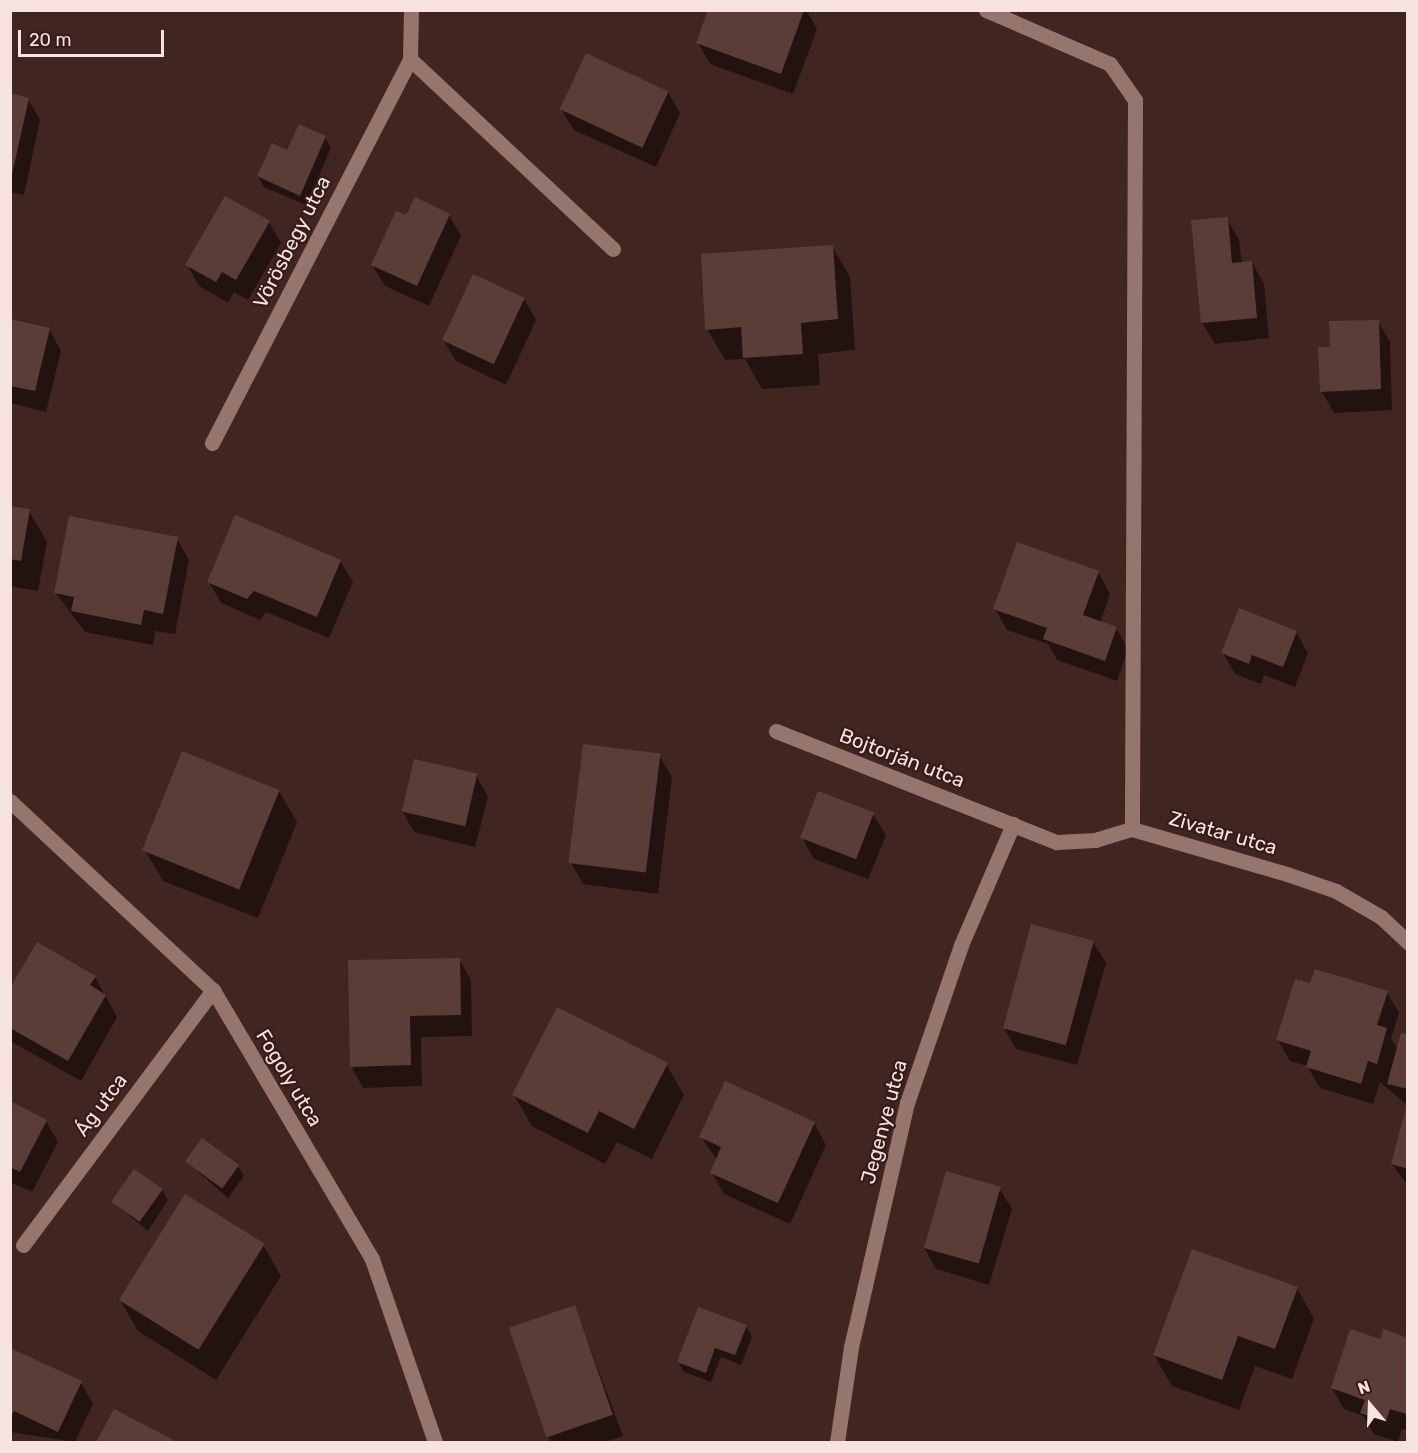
<!DOCTYPE html>
<html>
<head>
<meta charset="utf-8">
<style>
  body { margin:0 }
  #map { position:relative; width:1418px; height:1453px; overflow:hidden; background:#412521; font-family:Rubik,sans-serif }
  div>[style] { position:absolute }
  .shadow>* { inset:0; background:#0007 }
  .building>* { inset:0; background:#5b3d38; transform-origin:0 0 }
  .minor>* { height:15px; margin:-7.5px; padding:0 7.5px; transform-origin:7.5px; border-radius:7.5px; background:#96756f }
  span { translate:-50% -50%; white-space:nowrap; text-align:center; line-height:1.15; -webkit-text-stroke:4.5px #361b18; paint-order:stroke }
  .street-label { font-size:20px; color:#f6e3e0 }
  .frame { position:absolute; inset:0; border:12px solid #f6e3e0; pointer-events:none }
  .north { position:absolute; left:1340px; top:1375px; width:60px; height:60px; -webkit-text-stroke:4px #361b18; paint-order:stroke; rotate:341deg; font-size:16px; font-weight:700; line-height:24px; text-align:center; color:#f6e3e0 }
  .north::after { content:''; display:block; margin:auto; width:21px; height:27px; background:#f6e3e0; clip-path:polygon(50% 0,100% 100%,50% 72%,0 100%) }
  .scale { position:absolute; left:18px; top:30px; width:146px; height:27px; box-sizing:border-box; border:3px solid #f6e3e0; border-top:0; padding-left:8px; font-size:18px; line-height:21px; white-space:nowrap; color:#f6e3e0; -webkit-text-stroke:4px #361b18; paint-order:stroke }
</style>
</head>
<body>
<div id="map">
  <div class="shadow">
    <i style="clip-path:polygon(738px 10px,806px 10px,817px 29px,793px 94px,710px 64px,698px 43px)"></i>
    <i style="clip-path:polygon(10px 76px,11px 95px,28px 99px,40px 120px,24px 195px,10px 192px)"></i>
    <i style="clip-path:polygon(668px 92px,680px 113px,656px 167px,574px 130px,561px 109px)"></i>
    <i style="clip-path:polygon(325px 137px,331px 148px,306px 205px,264px 187px,258px 176px,288px 152px)"></i>
    <i style="clip-path:polygon(449px 215px,461px 236px,429px 306px,385px 286px,372px 265px,407px 217px)"></i>
    <i style="clip-path:polygon(1227px 219px,1239px 240px,1242px 263px,1252px 262px,1264px 284px,1269px 338px,1215px 344px,1202px 323px)"></i>
    <i style="clip-path:polygon(269px 222px,281px 243px,248px 300px,234px 292px,228px 303px,199px 286px,187px 265px)"></i>
    <i style="clip-path:polygon(832px 246px,850px 277px,855px 350px,818px 354px,820px 385px,762px 389px,745px 359px,725px 360px,707px 329px)"></i>
    <i style="clip-path:polygon(524px 299px,536px 320px,506px 385px,456px 361px,443px 340px)"></i>
    <i style="clip-path:polygon(10px 320px,49px 329px,61px 351px,46px 412px,10px 403px)"></i>
    <i style="clip-path:polygon(1378px 321px,1390px 342px,1392px 410px,1334px 413px,1322px 392px,1332px 348px)"></i>
    <i style="clip-path:polygon(10px 508px,29px 511px,47px 542px,38px 591px,10px 586px)"></i>
    <i style="clip-path:polygon(177px 539px,189px 560px,175px 634px,155px 631px,153px 645px,85px 632px,56px 593px)"></i>
    <i style="clip-path:polygon(340px 561px,353px 582px,329px 638px,266px 612px,260px 620px,221px 603px,209px 582px)"></i>
    <i style="clip-path:polygon(1098px 572px,1110px 594px,1100px 623px,1116px 628px,1128px 649px,1117px 681px,1057px 660px,1048px 644px,1007px 630px,995px 609px)"></i>
    <i style="clip-path:polygon(1296px 632px,1308px 653px,1295px 687px,1264px 675px,1261px 684px,1235px 674px,1223px 653px)"></i>
    <i style="clip-path:polygon(659px 755px,672px 777px,658px 894px,583px 884px,571px 863px)"></i>
    <i style="clip-path:polygon(476px 775px,488px 797px,475px 847px,414px 832px,402px 811px)"></i>
    <i style="clip-path:polygon(279px 791px,297px 822px,258px 918px,163px 881px,145px 850px)"></i>
    <i style="clip-path:polygon(819px 792px,873px 814px,886px 835px,868px 879px,814px 859px,802px 838px)"></i>
    <i style="clip-path:polygon(1093px 942px,1106px 963px,1077px 1065px,1016px 1049px,1004px 1028px)"></i>
    <i style="clip-path:polygon(459px 959px,471px 980px,472px 1036px,421px 1037px,422px 1086px,363px 1088px,351px 1066px)"></i>
    <i style="clip-path:polygon(95px 977px,117px 1017px,81px 1081px,10px 1041px,10px 991px)"></i>
    <i style="clip-path:polygon(1311px 985px,1387px 992px,1399px 1013px,1391px 1038px,1398px 1050px,1408px 1036px,1408px 1106px,1380px 1082px,1373px 1104px,1320px 1088px,1307px 1066px,1290px 1061px,1278px 1040px)"></i>
    <i style="clip-path:polygon(666px 1064px,684px 1095px,652px 1159px,617px 1142px,605px 1164px,532px 1126px,514px 1095px)"></i>
    <i style="clip-path:polygon(10px 1102px,46px 1121px,58px 1142px,32px 1192px,10px 1182px)"></i>
    <i style="clip-path:polygon(1408px 1107px,1408px 1186px,1392px 1164px)"></i>
    <i style="clip-path:polygon(814px 1123px,826px 1145px,790px 1224px,724px 1194px,712px 1173px,717px 1160px,701px 1137px)"></i>
    <i style="clip-path:polygon(187px 1162px,238px 1166px,244px 1176px,228px 1198px)"></i>
    <i style="clip-path:polygon(999px 1188px,1012px 1209px,989px 1285px,936px 1269px,924px 1248px)"></i>
    <i style="clip-path:polygon(162px 1190px,168px 1200px,148px 1231px,114px 1203px)"></i>
    <i style="clip-path:polygon(263px 1245px,281px 1276px,216px 1380px,138px 1331px,120px 1300px)"></i>
    <i style="clip-path:polygon(1297px 1288px,1314px 1319px,1292px 1379px,1255px 1366px,1239px 1410px,1172px 1386px,1154px 1355px)"></i>
    <i style="clip-path:polygon(575px 1307px,623px 1436px,605px 1442px,550px 1442px,511px 1328px)"></i>
    <i style="clip-path:polygon(746px 1326px,752px 1337px,741px 1365px,721px 1357px,711px 1382px,684px 1372px,678px 1362px)"></i>
    <i style="clip-path:polygon(1381px 1341px,1408px 1343px,1408px 1431px,1402px 1429px,1398px 1442px,1374px 1434px,1363px 1416px,1344px 1409px,1332px 1388px)"></i>
    <i style="clip-path:polygon(10px 1349px,81px 1383px,93px 1404px,75px 1442px,10px 1432px)"></i>
    <i style="clip-path:polygon(115px 1411px,173px 1442px,98px 1442px)"></i>
  </div>
  <div class="building">
    <i style="clip-path:polygon(708px 10px,804px 10px,781px 74px,696px 43px)"></i>
    <i style="left:586px;top:53px;width:91px;height:62px;rotate:25deg"></i>
    <i style="clip-path:polygon(10px 93px,29px 98px,11px 179px,10px 178px)"></i>
    <i style="clip-path:polygon(299px 124px,326px 136px,300px 196px,257px 176px,272px 143px,287px 150px)"></i>
    <i style="clip-path:polygon(225px 196px,270px 221px,236px 280px,222px 272px,216px 282px,185px 265px)"></i>
    <i style="clip-path:polygon(415px 197px,450px 214px,417px 286px,371px 265px,396px 211px,406px 215px)"></i>
    <i style="clip-path:polygon(1228px 217px,1232px 263px,1252px 261px,1257px 318px,1201px 323px,1191px 220px)"></i>
    <i style="clip-path:polygon(833px 245px,838px 319px,801px 323px,803px 354px,743px 358px,741px 327px,705px 330px,701px 254px)"></i>
    <i style="left:473px;top:274px;width:57px;height:73px;rotate:25deg"></i>
    <i style="clip-path:polygon(10px 319px,50px 328px,35px 391px,10px 386px)"></i>
    <i style="clip-path:polygon(1379px 320px,1381px 389px,1320px 392px,1318px 347px,1330px 347px,1329px 321px)"></i>
    <i style="clip-path:polygon(10px 506px,30px 509px,21px 561px,10px 559px)"></i>
    <i style="clip-path:polygon(235px 515px,341px 560px,317px 617px,254px 591px,247px 599px,207px 582px)"></i>
    <i style="clip-path:polygon(69px 516px,178px 537px,163px 614px,144px 610px,141px 625px,71px 611px,74px 597px,54px 593px)"></i>
    <i style="clip-path:polygon(1017px 542px,1099px 571px,1083px 615px,1117px 627px,1105px 661px,1043px 639px,1047px 628px,993px 609px)"></i>
    <i style="clip-path:polygon(1239px 608px,1297px 631px,1283px 667px,1252px 655px,1249px 664px,1221px 653px)"></i>
    <i style="left:583px;top:744px;width:78px;height:120px;rotate:7deg"></i>
    <i style="left:182px;top:751px;width:105px;height:107px;rotate:22deg"></i>
    <i style="left:414px;top:759px;width:65px;height:54px;rotate:13deg"></i>
    <i style="left:818px;top:791px;width:60px;height:50px;rotate:21deg"></i>
    <i style="left:1031px;top:924px;width:65px;height:108px;rotate:15deg"></i>
    <i style="clip-path:polygon(37px 942px,96px 976px,90px 985px,106px 995px,68px 1061px,10px 1028px,10px 988px)"></i>
    <i style="clip-path:polygon(460px 958px,461px 1015px,410px 1016px,411px 1065px,350px 1067px,348px 960px)"></i>
    <i style="clip-path:polygon(1315px 969px,1388px 991px,1377px 1025px,1387px 1028px,1377px 1064px,1368px 1061px,1361px 1084px,1306px 1067px,1311px 1051px,1276px 1040px,1295px 979px,1310px 983px)"></i>
    <i style="clip-path:polygon(557px 1007px,668px 1063px,634px 1129px,599px 1111px,588px 1133px,512px 1095px)"></i>
    <i style="clip-path:polygon(1401px 1033px,1408px 1034px,1408px 1089px,1387px 1084px)"></i>
    <i style="clip-path:polygon(725px 1081px,815px 1122px,778px 1203px,710px 1173px,721px 1147px,699px 1137px)"></i>
    <i style="clip-path:polygon(10px 1101px,47px 1120px,20px 1172px,10px 1167px)"></i>
    <i style="clip-path:polygon(1407px 1104px,1408px 1104px,1408px 1169px,1391px 1164px)"></i>
    <i style="left:202px;top:1138px;width:46px;height:29px;rotate:36deg"></i>
    <i style="left:134px;top:1169px;width:35px;height:40px;rotate:35deg"></i>
    <i style="left:946px;top:1171px;width:57px;height:80px;rotate:16deg"></i>
    <i style="left:185px;top:1194px;width:94px;height:125px;rotate:32deg"></i>
    <i style="clip-path:polygon(1192px 1249px,1298px 1287px,1275px 1349px,1238px 1336px,1222px 1380px,1153px 1355px)"></i>
    <i style="left:575px;top:1305px;width:116px;height:70px;rotate:71deg"></i>
    <i style="clip-path:polygon(698px 1307px,747px 1325px,735px 1355px,715px 1348px,706px 1373px,677px 1362px)"></i>
    <i style="clip-path:polygon(1350px 1329px,1380px 1339px,1383px 1329px,1408px 1338px,1406px 1414px,1390px 1409px,1386px 1421px,1360px 1413px,1365px 1400px,1331px 1388px)"></i>
    <i style="clip-path:polygon(10px 1348px,82px 1381px,58px 1432px,14px 1411px,10px 1419px)"></i>
    <i style="clip-path:polygon(114px 1409px,177px 1442px,96px 1442px)"></i>
  </div>
  <div class="minor">
    <i style="left:411px;top:10px;width:49px;rotate:91.2deg"></i>
    <i style="left:410px;top:59px;width:278px;rotate:43.1deg"></i>
    <i style="left:986px;top:10px;width:135px;rotate:23.5deg"></i>
    <i style="left:1110px;top:64px;width:44px;rotate:55.2deg"></i>
    <i style="left:1135px;top:100px;width:729px;rotate:90.24deg"></i>
    <i style="left:212px;top:443px;width:432px;rotate:-62.7deg"></i>
    <i style="left:776px;top:731px;width:302px;rotate:21.6deg"></i>
    <i style="left:1057px;top:842px;width:38px;rotate:-3deg"></i>
    <i style="left:1095px;top:840px;width:39px;rotate:-17deg"></i>
    <i style="left:1132px;top:829px;width:161px;rotate:16.2deg"></i>
    <i style="left:1287px;top:874px;width:52px;rotate:19.1deg"></i>
    <i style="left:1336px;top:891px;width:52px;rotate:30deg"></i>
    <i style="left:1381px;top:917px;width:37px;rotate:43deg"></i>
    <i style="left:10px;top:801px;width:277px;rotate:43deg"></i>
    <i style="left:213px;top:990px;width:312px;rotate:59.4deg"></i>
    <i style="left:372px;top:1259px;width:194px;rotate:71deg"></i>
    <i style="left:23px;top:1245px;width:318px;rotate:-53.3deg"></i>
    <i style="left:837px;top:1442px;width:96px;rotate:-81.6deg"></i>
    <i style="left:851px;top:1347px;width:250px;rotate:-77.1deg"></i>
    <i style="left:907px;top:1103px;width:167px;rotate:-71.1deg"></i>
    <i style="left:961px;top:945px;width:132px;rotate:-66.7deg"></i>
  </div>
  <div class="street-label">
    <span style="left:292px;top:242px;rotate:-63deg">Vörösbegy utca</span>
    <span style="left:902px;top:758px;rotate:21deg">Bojtorján utca</span>
    <span style="left:1223px;top:833px;rotate:16deg">Zivatar utca</span>
    <span style="left:289px;top:1078px;rotate:59deg">Fogoly utca</span>
    <span style="left:101px;top:1105px;rotate:-53deg">Ág utca</span>
    <span style="left:884px;top:1122px;rotate:-75deg">Jegenye utca</span>
  </div>
  <div class="frame"></div>
  <div class="north">N</div>
  <div class="scale">20 m</div>
</div>
</body>
</html>
